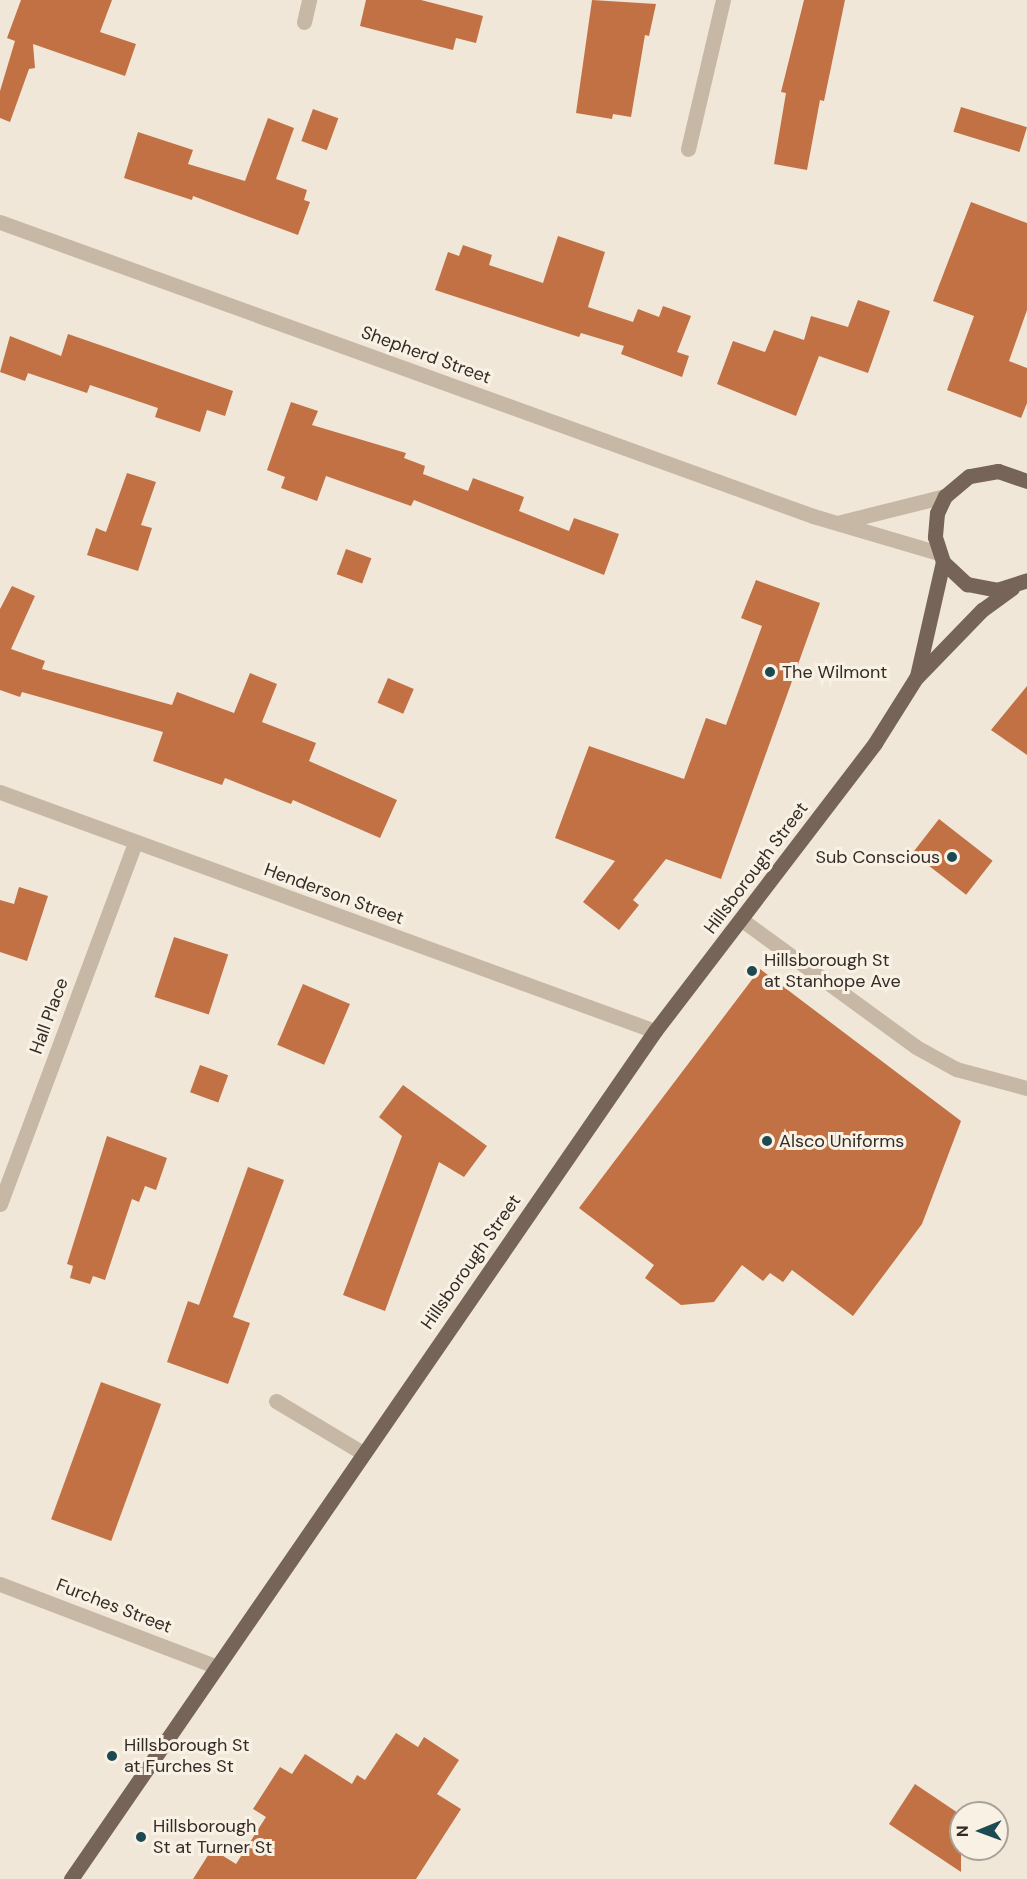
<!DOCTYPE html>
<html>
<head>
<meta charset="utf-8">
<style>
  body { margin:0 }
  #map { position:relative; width:1027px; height:1879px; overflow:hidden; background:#f0e7d8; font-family:"DM Sans",sans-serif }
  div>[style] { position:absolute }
  .building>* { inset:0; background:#c27144; transform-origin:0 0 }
  .minor>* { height:15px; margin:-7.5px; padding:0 7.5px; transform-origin:7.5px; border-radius:7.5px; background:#c7b8a5 }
  .major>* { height:15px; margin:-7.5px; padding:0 7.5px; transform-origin:7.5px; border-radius:7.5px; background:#756457 }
  .dots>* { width:16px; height:16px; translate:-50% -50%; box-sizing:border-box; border:3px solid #f8f1e4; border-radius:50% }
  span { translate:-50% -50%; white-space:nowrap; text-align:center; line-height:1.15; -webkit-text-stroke:6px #f8f1e4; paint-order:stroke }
  .street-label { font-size:18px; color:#332b26 }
  .poi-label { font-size:18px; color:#332b26 }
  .left { translate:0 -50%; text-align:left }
  .right { translate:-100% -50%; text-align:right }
  .north { position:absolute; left:949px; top:1801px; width:60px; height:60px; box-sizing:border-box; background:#f8f1e4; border:2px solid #a9a298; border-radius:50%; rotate:269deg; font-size:16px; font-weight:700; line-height:24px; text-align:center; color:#332b26 }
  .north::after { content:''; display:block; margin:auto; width:21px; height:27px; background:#1d4953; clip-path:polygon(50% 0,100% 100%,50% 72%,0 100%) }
</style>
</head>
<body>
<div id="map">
  <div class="building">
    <i style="clip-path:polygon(21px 0,112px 0,100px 32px,136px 44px,125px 76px,33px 44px,35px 68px,29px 69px,10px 122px,0 118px,0 91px,15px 41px,7px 38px)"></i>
    <i style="clip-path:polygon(366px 0,421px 0,483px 16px,476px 43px,456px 38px,453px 50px,360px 26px)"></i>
    <i style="clip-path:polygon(592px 0,656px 4px,649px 36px,645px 35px,631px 117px,613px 114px,612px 119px,576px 113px)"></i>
    <i style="clip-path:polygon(804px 0,845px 0,824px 101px,820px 100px,807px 170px,774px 164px,786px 93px,781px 92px)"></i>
    <i style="left:961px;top:107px;width:69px;height:26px;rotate:17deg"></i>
    <i style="left:313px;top:109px;width:27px;height:34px;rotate:20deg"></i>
    <i style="clip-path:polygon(268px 118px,294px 128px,276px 179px,307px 190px,304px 200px,310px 202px,298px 235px,193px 196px,192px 200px,124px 178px,138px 132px,193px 150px,188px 164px,245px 181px)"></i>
    <i style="clip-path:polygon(971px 202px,1027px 223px,1027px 310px,1009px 361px,1027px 368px,1027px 403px,1021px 418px,947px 390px,974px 316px,933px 301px)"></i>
    <i style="clip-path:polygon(558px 236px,605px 252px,588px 307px,633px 322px,638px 309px,659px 317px,663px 306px,691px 316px,677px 352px,689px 356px,682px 377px,621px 354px,624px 346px,581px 333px,579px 337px,435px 290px,448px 252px,459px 256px,463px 245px,492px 255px,489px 265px,543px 283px)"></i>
    <i style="clip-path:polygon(858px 300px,890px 311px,868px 373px,819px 356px,796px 416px,717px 384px,733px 341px,765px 352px,774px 330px,804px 340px,811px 316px,848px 327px)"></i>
    <i style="clip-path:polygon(68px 334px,233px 391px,225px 416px,207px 410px,200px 432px,155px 417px,158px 408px,90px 385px,87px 393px,28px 373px,25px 381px,0 372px,10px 336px,61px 356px)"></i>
    <i style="clip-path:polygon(291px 402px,318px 411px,312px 425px,406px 453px,404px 458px,425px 466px,423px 474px,468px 491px,473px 478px,524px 497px,519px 511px,569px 531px,574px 518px,619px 534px,604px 575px,414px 500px,411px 506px,326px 476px,317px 501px,281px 488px,285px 477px,267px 470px)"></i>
    <i style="clip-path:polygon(127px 473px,156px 482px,141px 525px,152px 528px,138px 571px,87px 555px,96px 528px,106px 532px)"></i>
    <i style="left:346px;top:549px;width:27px;height:27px;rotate:20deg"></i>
    <i style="clip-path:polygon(756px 580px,820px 603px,721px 879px,666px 859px,633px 900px,639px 905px,619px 930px,583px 902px,615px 861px,555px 838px,589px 746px,684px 779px,706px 718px,726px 725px,762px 626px,741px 618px)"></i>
    <i style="clip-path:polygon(12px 586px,35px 596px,11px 649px,45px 661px,42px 669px,172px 705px,177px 692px,234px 713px,250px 673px,277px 684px,262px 722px,316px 743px,309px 761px,397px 800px,380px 838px,293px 800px,291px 804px,225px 778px,222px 785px,153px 761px,163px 732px,22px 692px,20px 697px,0 690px,0 609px)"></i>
    <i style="left:388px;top:678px;width:28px;height:27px;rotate:23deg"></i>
    <i style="clip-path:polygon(1027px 686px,1027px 755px,991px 730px)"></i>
    <i style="left:939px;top:819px;width:68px;height:43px;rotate:38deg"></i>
    <i style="clip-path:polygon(19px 887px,48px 896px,27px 961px,0 952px,0 900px,14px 904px)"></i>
    <i style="left:174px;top:937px;width:57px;height:63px;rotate:18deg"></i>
    <i style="clip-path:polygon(760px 969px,961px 1121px,922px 1224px,853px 1316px,792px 1270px,783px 1282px,770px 1273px,763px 1281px,742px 1265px,714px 1302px,681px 1305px,645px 1278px,654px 1265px,579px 1208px)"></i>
    <i style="left:303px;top:984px;width:51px;height:66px;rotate:23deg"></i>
    <i style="left:200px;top:1065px;width:30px;height:29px;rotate:20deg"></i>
    <i style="clip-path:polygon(403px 1085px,487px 1146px,464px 1177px,439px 1162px,385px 1311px,343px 1295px,402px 1136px,379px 1117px)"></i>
    <i style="clip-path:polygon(107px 1136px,167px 1158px,156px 1190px,145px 1186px,139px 1202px,132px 1199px,105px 1280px,93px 1276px,90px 1284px,70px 1278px,73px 1266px,67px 1264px)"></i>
    <i style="clip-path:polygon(248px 1167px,284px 1180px,233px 1317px,250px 1323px,228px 1384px,167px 1362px,188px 1301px,199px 1305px)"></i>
    <i style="left:101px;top:1382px;width:64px;height:146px;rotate:20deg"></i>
    <i style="clip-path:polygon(396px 1733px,418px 1747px,424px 1737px,459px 1760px,437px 1794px,461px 1809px,416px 1879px,193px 1879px,212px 1849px,236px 1864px,266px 1817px,253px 1809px,280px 1767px,292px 1774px,305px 1754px,352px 1784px,357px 1775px,365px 1780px)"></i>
    <i style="clip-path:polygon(915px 1784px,961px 1815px,961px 1872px,889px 1824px)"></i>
  </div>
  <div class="minor">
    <i style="left:304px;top:22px;width:23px;rotate:-77deg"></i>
    <i style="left:688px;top:149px;width:153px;rotate:-76.8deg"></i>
    <i style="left:0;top:222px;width:865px;rotate:19.88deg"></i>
    <i style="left:813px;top:516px;width:131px;rotate:16.4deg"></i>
    <i style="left:841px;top:522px;width:107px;rotate:-14deg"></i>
    <i style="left:0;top:792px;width:697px;rotate:20.05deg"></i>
    <i style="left:742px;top:920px;width:215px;rotate:36.1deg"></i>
    <i style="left:916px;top:1047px;width:46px;rotate:28.8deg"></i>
    <i style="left:956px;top:1069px;width:73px;rotate:15deg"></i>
    <i style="left:0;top:1204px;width:386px;rotate:-69.5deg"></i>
    <i style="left:276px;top:1401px;width:101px;rotate:30.9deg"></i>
    <i style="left:0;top:1584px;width:230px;rotate:20.9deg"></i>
  </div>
  <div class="major">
    <i style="left:1027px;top:481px;width:31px;rotate:-161deg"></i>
    <i style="left:998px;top:471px;width:29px;rotate:170deg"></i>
    <i style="left:969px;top:476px;width:31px;rotate:140deg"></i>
    <i style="left:945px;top:496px;width:19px;rotate:115deg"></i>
    <i style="left:937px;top:513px;width:24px;rotate:95deg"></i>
    <i style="left:935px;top:537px;width:26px;rotate:72deg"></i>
    <i style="left:943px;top:562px;width:33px;rotate:43deg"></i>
    <i style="left:967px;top:584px;width:31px;rotate:11deg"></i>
    <i style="left:997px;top:590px;width:32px;rotate:-18deg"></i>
    <i style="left:917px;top:676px;width:117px;rotate:-77.2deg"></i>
    <i style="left:71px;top:1879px;width:1030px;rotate:-55.45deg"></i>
    <i style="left:655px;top:1031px;width:362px;rotate:-52.6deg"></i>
    <i style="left:875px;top:743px;width:77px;rotate:-57.8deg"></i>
    <i style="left:916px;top:678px;width:95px;rotate:-45.9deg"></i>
    <i style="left:982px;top:610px;width:37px;rotate:-36deg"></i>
  </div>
  <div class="dots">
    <i style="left:770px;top:672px;background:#1d4953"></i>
    <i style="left:952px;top:857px;background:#1d4953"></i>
    <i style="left:752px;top:971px;background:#1d4953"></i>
    <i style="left:767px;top:1141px;background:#1d4953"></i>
    <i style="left:112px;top:1756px;background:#1d4953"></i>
    <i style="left:141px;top:1837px;background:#1d4953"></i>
  </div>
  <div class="street-label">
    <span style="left:426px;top:355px;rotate:20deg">Shepherd Street</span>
    <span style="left:756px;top:868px;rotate:-53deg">Hillsborough Street</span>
    <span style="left:334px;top:894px;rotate:20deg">Henderson Street</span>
    <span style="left:49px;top:1016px;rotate:-70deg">Hall Place</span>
    <span style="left:471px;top:1262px;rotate:-55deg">Hillsborough Street</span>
    <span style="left:114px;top:1606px;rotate:21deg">Furches Street</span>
  </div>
  <div class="poi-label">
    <span class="left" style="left:782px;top:672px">The Wilmont</span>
    <span class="right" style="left:940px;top:857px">Sub Conscious</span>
    <span class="left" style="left:764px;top:971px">Hillsborough St<br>at Stanhope Ave</span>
    <span class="left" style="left:779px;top:1141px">Alsco Uniforms</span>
    <span class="left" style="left:124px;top:1756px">Hillsborough St<br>at Furches St</span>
    <span class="left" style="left:153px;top:1837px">Hillsborough<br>St at Turner St</span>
  </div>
  <div class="north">N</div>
</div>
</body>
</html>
